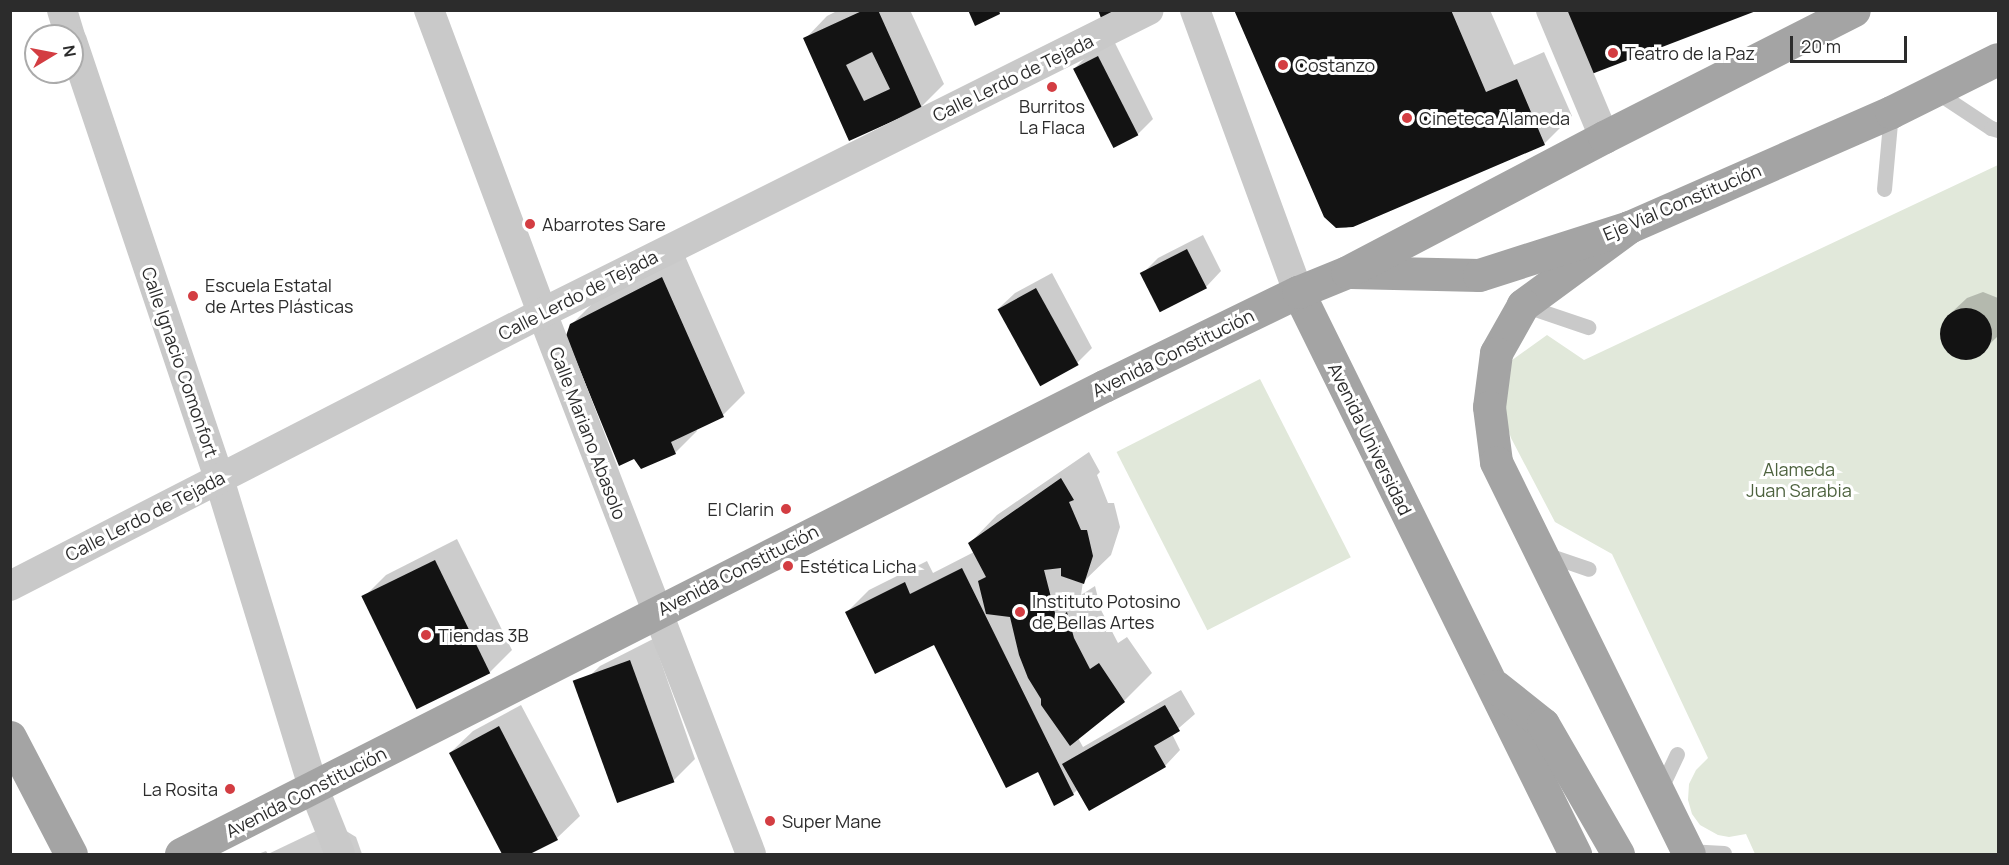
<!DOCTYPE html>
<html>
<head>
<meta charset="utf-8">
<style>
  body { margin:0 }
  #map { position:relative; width:2009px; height:865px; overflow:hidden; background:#fff; font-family:Manrope,sans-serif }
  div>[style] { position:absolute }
  .green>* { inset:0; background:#e1e8da; transform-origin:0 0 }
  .shadow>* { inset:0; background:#0003 }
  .building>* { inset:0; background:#131313; transform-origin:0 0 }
  .round { border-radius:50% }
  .service>* { height:15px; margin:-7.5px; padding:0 7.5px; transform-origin:7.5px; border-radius:7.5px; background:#c9c9c9 }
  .minor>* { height:30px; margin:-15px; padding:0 15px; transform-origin:15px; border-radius:15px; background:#c9c9c9 }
  .primary>* { height:33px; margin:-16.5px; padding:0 16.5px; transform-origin:16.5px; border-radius:16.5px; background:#a4a4a4 }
  .dots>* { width:16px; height:16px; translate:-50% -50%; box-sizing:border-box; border:3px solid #fff; border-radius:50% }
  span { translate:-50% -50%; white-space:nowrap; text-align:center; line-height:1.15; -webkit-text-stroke:6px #fff; paint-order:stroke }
  .poi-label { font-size:18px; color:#2c2c2c }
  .left { translate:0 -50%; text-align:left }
  .right { translate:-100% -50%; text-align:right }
  .street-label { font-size:18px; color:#2c2c2c }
  .park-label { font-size:18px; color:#4d623e }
  .frame { position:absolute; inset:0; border:12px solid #2c2c2c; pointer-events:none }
  .north { position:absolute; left:24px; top:24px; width:60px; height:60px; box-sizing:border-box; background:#fff; border:2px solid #ababab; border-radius:50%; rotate:80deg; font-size:16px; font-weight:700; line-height:24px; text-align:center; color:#2c2c2c }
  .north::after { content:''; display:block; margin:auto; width:21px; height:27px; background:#d33d42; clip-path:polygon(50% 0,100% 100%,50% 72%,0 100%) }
  .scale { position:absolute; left:1790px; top:36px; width:117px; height:27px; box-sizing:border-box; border:3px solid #2c2c2c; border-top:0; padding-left:8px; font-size:18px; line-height:21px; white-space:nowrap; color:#2c2c2c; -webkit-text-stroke:4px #fff; paint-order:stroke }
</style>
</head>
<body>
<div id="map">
  <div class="green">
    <i style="clip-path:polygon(1998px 165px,1998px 854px,1755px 854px,1746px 834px,1729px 837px,1718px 835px,1700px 825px,1692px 814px,1688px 800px,1689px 784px,1696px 770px,1708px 758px,1612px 554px,1555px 522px,1511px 438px,1498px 398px,1508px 363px,1547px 335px,1584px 360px)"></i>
    <i style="left:1260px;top:379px;width:200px;height:161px;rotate:63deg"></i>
  </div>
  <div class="shadow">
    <i style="clip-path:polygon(839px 10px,910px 10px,944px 84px,921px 107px,850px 139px,805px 39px,827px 16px)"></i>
    <i style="clip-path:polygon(1236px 10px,1490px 10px,1514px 65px,1544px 52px,1572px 116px,1544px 144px,1346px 228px,1336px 227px)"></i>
    <i style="clip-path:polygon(1565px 10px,1752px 10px,1590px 73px)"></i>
    <i style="clip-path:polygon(1114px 41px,1153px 119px,1137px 135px,1075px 68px,1090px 53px)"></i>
    <i style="clip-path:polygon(1203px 235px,1221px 271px,1206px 287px,1142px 274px,1158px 258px)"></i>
    <i style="clip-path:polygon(685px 256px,745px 393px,723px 415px,696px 428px,697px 431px,675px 453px,571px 325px,594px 302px)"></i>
    <i style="clip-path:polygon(1052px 273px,1092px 348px,1077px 363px,999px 308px,1015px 293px)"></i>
    <i style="clip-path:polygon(1983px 292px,1998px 298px,1998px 336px,1975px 358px,1957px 357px,1944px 346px,1942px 329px,1950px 314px,1967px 298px)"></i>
    <i style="clip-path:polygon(1089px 452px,1100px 472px,1097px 475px,1108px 503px,1114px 503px,1120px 527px,1111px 555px,1083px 582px,1081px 595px,1095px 586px,1101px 610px,1118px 643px,1127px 637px,1152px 673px,1124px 701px,1078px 738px,1083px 747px,1181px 690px,1195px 714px,1172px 734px,1180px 750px,1165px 766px,1078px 789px,1073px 794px,1039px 770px,935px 643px,847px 612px,869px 590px,927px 561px,933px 573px,974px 552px,970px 543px,997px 515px)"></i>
    <i style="clip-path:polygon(457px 539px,512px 650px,490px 672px,364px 597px,386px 575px)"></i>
    <i style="clip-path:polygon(653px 639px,695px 759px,673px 781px,577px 688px,600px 666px)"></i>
    <i style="clip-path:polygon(521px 705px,580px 816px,557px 838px,527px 854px,504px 854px,450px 753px,473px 731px)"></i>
    <i style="clip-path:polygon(333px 823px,356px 837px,362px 854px,268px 854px)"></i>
    <i style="clip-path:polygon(266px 851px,268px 854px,258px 854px)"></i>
  </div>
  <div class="building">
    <i style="clip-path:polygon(evenodd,864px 10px,878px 10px,922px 108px,849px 141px,803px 38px,864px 10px,872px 52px,890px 89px,864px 101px,846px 65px,872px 52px)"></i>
    <i style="clip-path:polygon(968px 10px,999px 10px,1000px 14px,975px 26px)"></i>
    <i style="clip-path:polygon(1098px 10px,1117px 10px,1101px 18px)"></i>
    <i style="clip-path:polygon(1234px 10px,1451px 10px,1486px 92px,1517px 79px,1545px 145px,1353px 227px,1336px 228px,1324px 217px)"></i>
    <i style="clip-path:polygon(1563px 10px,1756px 11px,1589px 75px)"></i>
    <i style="left:1098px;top:56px;width:89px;height:28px;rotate:63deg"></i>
    <i style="left:1187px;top:249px;width:44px;height:53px;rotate:63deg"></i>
    <i style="clip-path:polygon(662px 277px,724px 417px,671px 442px,676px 454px,641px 469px,634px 459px,619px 466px,566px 336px,570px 324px)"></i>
    <i style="left:1036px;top:288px;width:88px;height:44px;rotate:61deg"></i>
    <i class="round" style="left:1940px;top:308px;width:52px;height:52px"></i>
    <i style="clip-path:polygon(1061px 478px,1074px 500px,1069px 502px,1081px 530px,1087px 530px,1093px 556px,1084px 584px,1061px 576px,1061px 568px,1044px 570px,1055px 613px,1054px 621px,1067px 612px,1074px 638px,1090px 669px,1099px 663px,1125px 702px,1070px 746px,1041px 705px,1041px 699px,1028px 678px,1019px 655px,1010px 617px,986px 614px,978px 581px,986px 577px,968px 543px)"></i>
    <i style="left:435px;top:560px;width:126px;height:82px;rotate:64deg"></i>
    <i style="clip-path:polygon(962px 568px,1074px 795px,1054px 806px,1038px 772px,1006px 788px,934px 645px,875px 674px,845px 612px,905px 582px,910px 594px)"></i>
    <i style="left:630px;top:660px;width:130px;height:61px;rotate:70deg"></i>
    <i style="clip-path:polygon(1165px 705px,1180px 731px,1154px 746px,1166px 767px,1089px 811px,1062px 764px)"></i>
    <i style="clip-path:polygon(499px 726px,558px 840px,530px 854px,502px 854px,449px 753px)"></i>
  </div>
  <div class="service">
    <i style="left:1935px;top:91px;width:67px;rotate:33.5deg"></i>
    <i style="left:1991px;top:128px;width:7px;rotate:16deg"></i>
    <i style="left:1884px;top:189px;width:77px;rotate:-84.8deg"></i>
    <i style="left:1523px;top:305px;width:69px;rotate:18.7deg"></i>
    <i style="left:1545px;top:554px;width:46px;rotate:18.8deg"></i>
    <i style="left:1659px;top:792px;width:42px;rotate:-64.7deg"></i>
    <i style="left:1687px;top:851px;width:37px;rotate:3deg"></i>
  </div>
  <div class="minor">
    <i style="left:62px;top:10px;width:27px;rotate:73deg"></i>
    <i style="left:429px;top:10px;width:323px;rotate:69.5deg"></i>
    <i style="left:542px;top:313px;width:580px;rotate:68.88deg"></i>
    <i style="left:1195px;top:10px;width:300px;rotate:69.9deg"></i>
    <i style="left:1551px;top:10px;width:138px;rotate:67.3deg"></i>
    <i style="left:72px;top:41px;width:462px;rotate:71.4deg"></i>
    <i style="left:219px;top:479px;width:324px;rotate:73deg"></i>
    <i style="left:314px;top:789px;width:70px;rotate:68.2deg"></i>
    <i style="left:10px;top:586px;width:598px;rotate:-27.16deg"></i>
    <i style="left:542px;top:313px;width:678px;rotate:-26.53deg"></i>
  </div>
  <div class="primary">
    <i style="left:1629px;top:227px;width:132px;rotate:143.7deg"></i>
    <i style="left:1523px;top:305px;width:55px;rotate:119.4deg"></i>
    <i style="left:1496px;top:353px;width:54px;rotate:97.4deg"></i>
    <i style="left:1489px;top:407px;width:55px;rotate:82.7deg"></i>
    <i style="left:1496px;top:462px;width:437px;rotate:63.8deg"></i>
    <i style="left:1351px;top:272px;width:128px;rotate:1.3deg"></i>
    <i style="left:1479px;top:275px;width:157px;rotate:-17.7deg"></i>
    <i style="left:1629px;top:227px;width:286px;rotate:-23.7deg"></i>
    <i style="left:1891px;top:112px;width:119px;rotate:-26.4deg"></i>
    <i style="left:1298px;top:292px;width:627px;rotate:63.76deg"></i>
    <i style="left:1495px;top:686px;width:61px;rotate:38.4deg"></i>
    <i style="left:1543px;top:724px;width:150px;rotate:60deg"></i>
    <i style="left:10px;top:737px;width:132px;rotate:62.5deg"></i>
    <i style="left:181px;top:854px;width:1035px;rotate:-26.89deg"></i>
    <i style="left:1104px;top:386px;width:216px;rotate:-25.9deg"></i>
    <i style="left:1298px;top:292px;width:53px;rotate:-22.2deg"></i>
    <i style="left:1347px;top:272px;width:290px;rotate:-27.7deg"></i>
    <i style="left:1604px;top:137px;width:280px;rotate:-26.9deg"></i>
  </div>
  <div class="dots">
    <i style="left:1613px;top:53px;background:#d33d42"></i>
    <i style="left:1283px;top:65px;background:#d33d42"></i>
    <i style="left:1052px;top:87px;background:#d33d42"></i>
    <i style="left:1407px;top:118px;background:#d33d42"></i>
    <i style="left:530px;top:224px;background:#d33d42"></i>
    <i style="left:193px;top:296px;background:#d33d42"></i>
    <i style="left:786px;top:509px;background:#d33d42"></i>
    <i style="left:788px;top:566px;background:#d33d42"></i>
    <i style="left:1020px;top:612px;background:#d33d42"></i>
    <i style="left:426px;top:635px;background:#d33d42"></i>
    <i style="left:230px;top:789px;background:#d33d42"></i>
    <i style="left:770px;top:821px;background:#d33d42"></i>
  </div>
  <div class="poi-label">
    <span class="left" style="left:1625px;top:53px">Teatro de la Paz</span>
    <span class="left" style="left:1295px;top:65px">Costanzo</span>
    <span style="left:1052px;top:117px">Burritos<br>La Flaca</span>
    <span class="left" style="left:1419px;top:118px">Cineteca Alameda</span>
    <span class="left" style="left:542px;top:224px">Abarrotes Sare</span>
    <span class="left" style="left:205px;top:296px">Escuela Estatal<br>de Artes Plásticas</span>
    <span class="right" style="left:774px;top:509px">El Clarin</span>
    <span class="left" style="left:800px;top:566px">Estética Licha</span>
    <span class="left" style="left:1032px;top:612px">Instituto Potosino<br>de Bellas Artes</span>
    <span class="left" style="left:438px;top:635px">Tiendas 3B</span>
    <span class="right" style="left:218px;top:789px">La Rosita</span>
    <span class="left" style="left:782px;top:821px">Super Mane</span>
  </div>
  <div class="street-label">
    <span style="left:1013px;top:78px;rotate:-26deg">Calle Lerdo de Tejada</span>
    <span style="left:1682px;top:202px;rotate:-23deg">Eje Vial Constitución</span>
    <span style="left:578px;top:295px;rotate:-27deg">Calle Lerdo de Tejada</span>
    <span style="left:1173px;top:353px;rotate:-26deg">Avenida Constitución</span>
    <span style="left:180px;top:362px;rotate:71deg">Calle Ignacio Comonfort</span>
    <span style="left:588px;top:433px;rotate:69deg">Calle Mariano Abasolo</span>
    <span style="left:1370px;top:439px;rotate:64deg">Avenida Universidad</span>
    <span style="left:145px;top:516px;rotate:-27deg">Calle Lerdo de Tejada</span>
    <span style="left:738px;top:570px;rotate:-27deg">Avenida Constitución</span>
    <span style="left:306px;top:792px;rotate:-27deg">Avenida Constitución</span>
  </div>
  <div class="park-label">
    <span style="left:1799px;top:480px">Alameda<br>Juan Sarabia</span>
  </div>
  <div class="frame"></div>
  <div class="north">N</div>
  <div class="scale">20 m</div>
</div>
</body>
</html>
